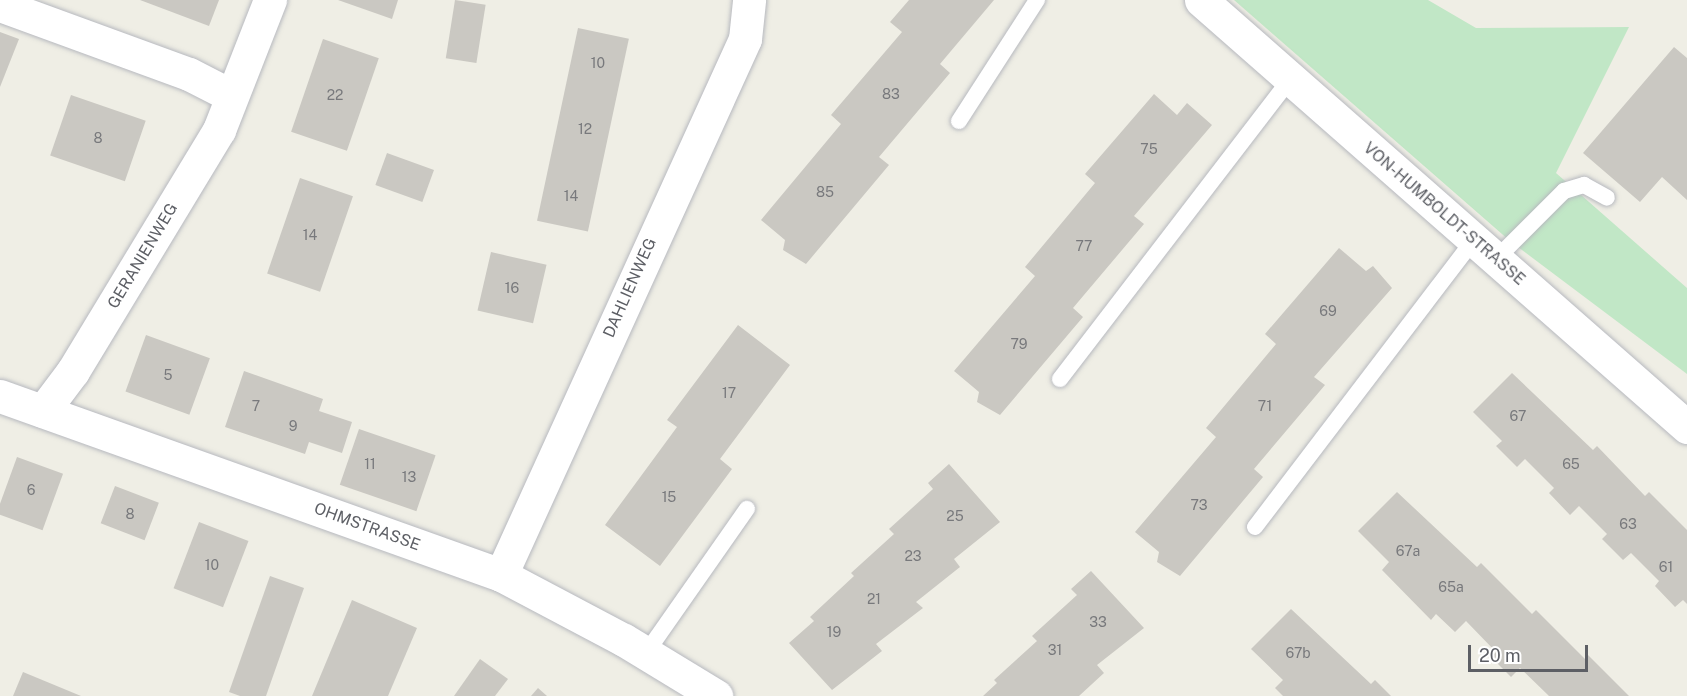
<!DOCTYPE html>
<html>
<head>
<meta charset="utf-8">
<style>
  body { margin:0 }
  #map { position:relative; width:1687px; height:696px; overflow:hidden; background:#efeee5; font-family:"Public Sans",sans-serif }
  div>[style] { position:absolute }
  .green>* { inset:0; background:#c1e7c6 }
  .building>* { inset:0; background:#cac8c2; transform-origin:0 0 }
  .roads { filter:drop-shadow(0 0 2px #b7b9bf) drop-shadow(0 0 2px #b7b9bf) }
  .lane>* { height:16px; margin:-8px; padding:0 8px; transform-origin:8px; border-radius:8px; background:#fff }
  .street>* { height:33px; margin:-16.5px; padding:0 16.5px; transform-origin:16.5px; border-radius:16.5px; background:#fff }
  .secondary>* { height:33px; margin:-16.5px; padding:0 16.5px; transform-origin:16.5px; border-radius:16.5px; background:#fff }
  span { translate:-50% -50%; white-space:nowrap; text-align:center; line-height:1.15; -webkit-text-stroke:4.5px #fff; paint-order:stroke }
  .number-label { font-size:14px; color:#78797c }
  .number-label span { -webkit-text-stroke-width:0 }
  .street-label { font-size:16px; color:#5d5f65 }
  .scale { position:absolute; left:1468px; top:645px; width:120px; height:27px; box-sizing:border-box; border:3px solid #5d5f65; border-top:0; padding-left:8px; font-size:18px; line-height:21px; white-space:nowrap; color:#5d5f65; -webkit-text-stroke:4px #fff; paint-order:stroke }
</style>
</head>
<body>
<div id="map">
  <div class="green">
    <i style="clip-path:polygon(1234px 0,1428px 0,1476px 28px,1629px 27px,1556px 173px,1687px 288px,1687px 374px,1510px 241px)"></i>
  </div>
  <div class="building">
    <i style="clip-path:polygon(140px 0,219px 0,209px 26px)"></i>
    <i style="clip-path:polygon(338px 0,398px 0,392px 19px)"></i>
    <i style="left:455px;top:0;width:31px;height:59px;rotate:9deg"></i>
    <i style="clip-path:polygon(909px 0,994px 0,940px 64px,950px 73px,879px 157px,889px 165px,806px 264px,783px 250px,785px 240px,761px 220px,841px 124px,831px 115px,902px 32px,890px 22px)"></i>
    <i style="left:578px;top:28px;width:52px;height:197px;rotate:12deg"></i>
    <i style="clip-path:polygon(0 32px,19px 39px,0 87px)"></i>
    <i style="left:323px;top:39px;width:59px;height:98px;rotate:19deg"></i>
    <i style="clip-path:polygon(1674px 47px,1687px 58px,1687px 200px,1662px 177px,1640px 202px,1583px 153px)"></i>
    <i style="clip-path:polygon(1154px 94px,1177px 115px,1187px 103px,1212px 125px,1134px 216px,1144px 224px,1073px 308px,1083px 317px,1000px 415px,977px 402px,979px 392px,954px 371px,1035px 276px,1025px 267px,1095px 183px,1085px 174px)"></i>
    <i style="left:71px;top:95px;width:79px;height:64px;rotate:19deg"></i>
    <i style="left:387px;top:153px;width:50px;height:34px;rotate:20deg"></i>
    <i style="left:300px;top:178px;width:56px;height:101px;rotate:19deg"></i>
    <i style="clip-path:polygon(1339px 248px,1366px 271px,1373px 266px,1392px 288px,1314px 377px,1325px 385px,1254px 469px,1263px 477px,1180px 576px,1157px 562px,1159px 552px,1135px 532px,1216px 437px,1206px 428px,1276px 344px,1265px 334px)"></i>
    <i style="left:491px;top:252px;width:57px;height:60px;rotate:13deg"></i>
    <i style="clip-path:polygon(738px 325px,790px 365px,720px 459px,732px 469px,660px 566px,605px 525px,677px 427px,667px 420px)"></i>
    <i style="left:146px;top:335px;width:68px;height:60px;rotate:20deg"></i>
    <i style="clip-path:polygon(244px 371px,323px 399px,319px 411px,352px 422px,342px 453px,309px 442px,305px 454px,225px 427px)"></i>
    <i style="clip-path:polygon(1512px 373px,1593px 450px,1597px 446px,1645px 496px,1649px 492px,1687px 530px,1687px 604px,1683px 600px,1675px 607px,1655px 586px,1659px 581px,1631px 553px,1623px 560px,1602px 539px,1607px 534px,1579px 506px,1570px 515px,1549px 493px,1554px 488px,1525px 459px,1517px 467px,1496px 446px,1502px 441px,1473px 412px)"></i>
    <i style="left:359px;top:429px;width:81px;height:59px;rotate:19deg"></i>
    <i style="left:17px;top:457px;width:49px;height:60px;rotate:20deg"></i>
    <i style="clip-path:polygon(949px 464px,1000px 522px,954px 559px,960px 567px,916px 602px,923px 608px,876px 644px,882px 651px,832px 690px,789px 643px,814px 621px,810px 617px,854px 576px,851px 573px,894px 534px,889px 529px,933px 489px,928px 483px)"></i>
    <i style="left:115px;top:486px;width:47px;height:40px;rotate:21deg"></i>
    <i style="clip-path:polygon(1397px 492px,1477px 567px,1481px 563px,1532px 614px,1536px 610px,1585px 659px,1588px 655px,1629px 696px,1549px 696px,1520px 668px,1511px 677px,1491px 657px,1496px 652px,1466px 621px,1455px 632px,1436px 614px,1431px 620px,1382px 570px,1389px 562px,1358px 531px)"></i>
    <i style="left:199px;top:522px;width:53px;height:71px;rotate:21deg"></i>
    <i style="clip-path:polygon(1091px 571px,1144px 628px,1097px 665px,1104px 673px,1079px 696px,983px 696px,997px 683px,994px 680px,1037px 641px,1032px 636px,1077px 595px,1071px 589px)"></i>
    <i style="clip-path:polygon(270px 576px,304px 588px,266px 696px,240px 696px,229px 692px)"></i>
    <i style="clip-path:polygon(352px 600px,417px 628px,388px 696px,312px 696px)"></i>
    <i style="clip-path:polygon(1291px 609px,1371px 684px,1375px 680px,1391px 696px,1283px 696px,1275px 688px,1283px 680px,1251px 649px)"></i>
    <i style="clip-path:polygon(480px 659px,508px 679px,495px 696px,454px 696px)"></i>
    <i style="clip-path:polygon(23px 672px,81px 696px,13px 696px)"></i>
    <i style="clip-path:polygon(538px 688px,547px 696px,531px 696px)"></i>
  </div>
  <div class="roads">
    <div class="lane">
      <i style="left:959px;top:121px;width:144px;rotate:-57.2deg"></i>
      <i style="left:1496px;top:259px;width:96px;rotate:-45deg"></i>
      <i style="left:1564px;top:191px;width:21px;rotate:-17deg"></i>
      <i style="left:1584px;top:185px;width:26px;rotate:29deg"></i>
      <i style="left:1060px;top:379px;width:378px;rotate:-52.5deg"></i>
      <i style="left:1255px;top:527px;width:361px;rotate:-52.7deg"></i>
      <i style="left:646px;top:653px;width:176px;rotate:-55deg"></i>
    </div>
    <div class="street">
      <i style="left:0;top:5px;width:201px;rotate:20.1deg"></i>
      <i style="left:189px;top:74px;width:48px;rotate:27.1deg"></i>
      <i style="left:0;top:396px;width:532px;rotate:19.66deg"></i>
      <i style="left:501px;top:575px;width:139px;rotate:27.9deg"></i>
      <i style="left:624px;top:640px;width:108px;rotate:31.3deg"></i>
      <i style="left:43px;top:411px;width:50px;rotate:-53.1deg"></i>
      <i style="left:73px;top:371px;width:282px;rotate:-58.8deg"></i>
      <i style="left:219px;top:130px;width:140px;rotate:-68.6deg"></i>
      <i style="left:501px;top:575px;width:589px;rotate:-65.52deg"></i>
      <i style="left:745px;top:39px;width:39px;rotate:-84deg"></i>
    </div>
    <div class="secondary">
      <i style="left:1201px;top:0;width:647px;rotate:41.3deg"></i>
    </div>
  </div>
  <div class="number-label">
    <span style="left:598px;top:63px">10</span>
    <span style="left:891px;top:94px">83</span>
    <span style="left:335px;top:95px">22</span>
    <span style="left:585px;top:129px">12</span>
    <span style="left:98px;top:138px">8</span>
    <span style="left:1149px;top:149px">75</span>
    <span style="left:825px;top:192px">85</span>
    <span style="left:571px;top:196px">14</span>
    <span style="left:310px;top:235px">14</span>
    <span style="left:1084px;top:246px">77</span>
    <span style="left:512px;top:288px">16</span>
    <span style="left:1328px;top:311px">69</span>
    <span style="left:1019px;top:344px">79</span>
    <span style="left:168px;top:375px">5</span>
    <span style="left:729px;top:393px">17</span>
    <span style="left:256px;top:406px">7</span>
    <span style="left:1265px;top:406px">71</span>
    <span style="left:1518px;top:416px">67</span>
    <span style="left:293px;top:426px">9</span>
    <span style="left:370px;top:464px">11</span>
    <span style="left:1571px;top:464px">65</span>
    <span style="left:409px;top:477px">13</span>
    <span style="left:31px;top:490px">6</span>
    <span style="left:669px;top:497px">15</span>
    <span style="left:1199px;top:505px">73</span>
    <span style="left:130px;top:514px">8</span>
    <span style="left:955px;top:516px">25</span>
    <span style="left:1628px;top:524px">63</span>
    <span style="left:1408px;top:551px">67a</span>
    <span style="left:913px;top:556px">23</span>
    <span style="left:212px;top:565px">10</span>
    <span style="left:1666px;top:567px">61</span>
    <span style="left:1451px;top:587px">65a</span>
    <span style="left:874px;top:599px">21</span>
    <span style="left:1098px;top:622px">33</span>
    <span style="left:834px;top:632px">19</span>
    <span style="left:1055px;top:650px">31</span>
    <span style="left:1298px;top:653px">67b</span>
  </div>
  <div class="street-label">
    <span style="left:1444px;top:214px;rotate:41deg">VON-HUMBOLDT-STRASSE</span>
    <span style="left:143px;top:256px;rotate:-59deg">GERANIENWEG</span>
    <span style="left:630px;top:288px;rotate:-66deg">DAHLIENWEG</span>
    <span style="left:367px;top:527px;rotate:20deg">OHMSTRASSE</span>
  </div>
  <div class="scale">20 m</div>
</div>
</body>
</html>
